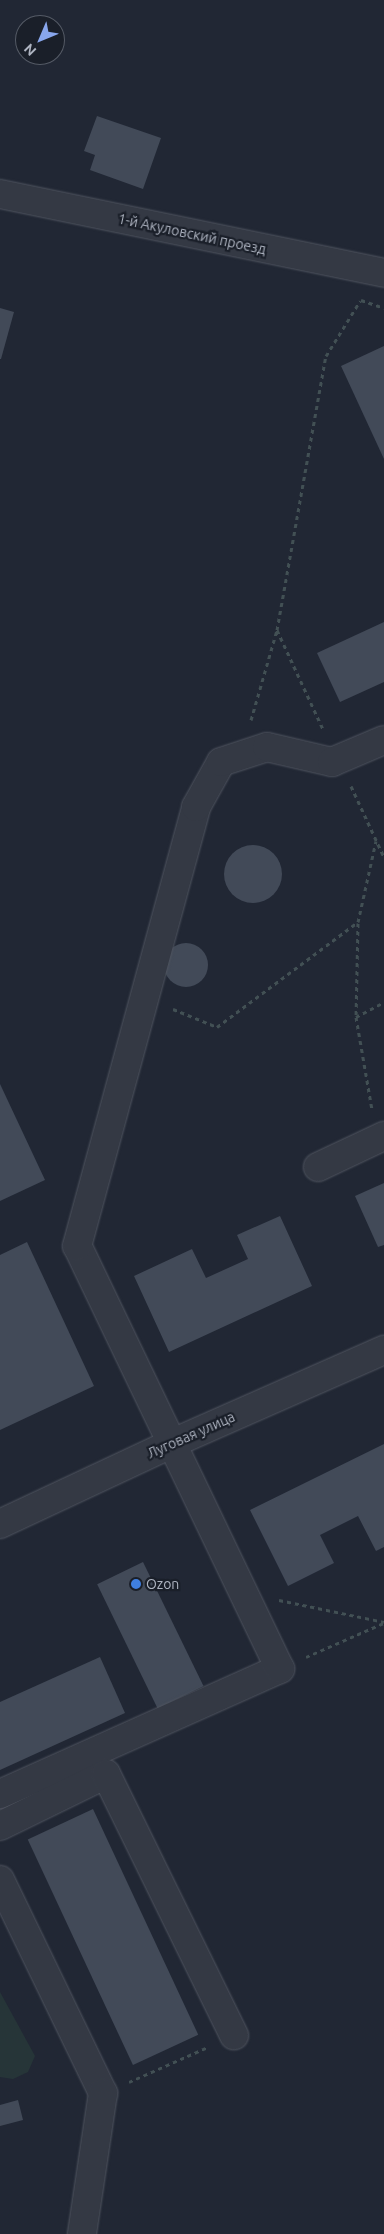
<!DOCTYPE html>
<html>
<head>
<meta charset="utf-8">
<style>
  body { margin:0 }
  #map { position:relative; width:384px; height:2234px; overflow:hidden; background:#212734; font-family:Ubuntu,sans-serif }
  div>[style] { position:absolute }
  .green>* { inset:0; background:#263538 }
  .building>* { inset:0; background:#424a58; transform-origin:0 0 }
  .round { border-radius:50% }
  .path>* { height:3px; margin-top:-1.5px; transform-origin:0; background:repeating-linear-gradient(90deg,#425054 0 4px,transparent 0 8px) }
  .roads { filter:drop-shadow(0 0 1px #4f545f) drop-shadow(0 0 1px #4f545f) }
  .minor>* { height:28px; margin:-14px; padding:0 14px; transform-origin:14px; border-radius:14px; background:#343944 }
  .dots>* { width:14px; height:14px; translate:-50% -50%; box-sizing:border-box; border:2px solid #1a1f29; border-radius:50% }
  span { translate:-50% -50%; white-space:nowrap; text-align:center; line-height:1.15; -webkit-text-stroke:4.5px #1a1f29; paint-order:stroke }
  .street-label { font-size:14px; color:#aeb4c1 }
  .poi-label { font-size:14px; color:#aeb4c1 }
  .left { translate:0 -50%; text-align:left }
  .north { position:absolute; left:15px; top:15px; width:50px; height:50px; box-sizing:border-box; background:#1a1f29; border:1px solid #555b66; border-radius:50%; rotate:225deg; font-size:14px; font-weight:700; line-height:20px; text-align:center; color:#aeb4c1 }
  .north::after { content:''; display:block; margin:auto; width:18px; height:22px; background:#88a6ec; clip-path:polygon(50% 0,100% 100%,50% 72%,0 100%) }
</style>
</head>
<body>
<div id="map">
  <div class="green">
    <i style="clip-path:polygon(0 1992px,35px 2056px,28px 2072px,13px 2079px,0 2077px)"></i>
  </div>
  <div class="building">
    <i style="clip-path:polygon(97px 116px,161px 138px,143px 189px,90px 170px,95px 155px,84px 151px)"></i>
    <i style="clip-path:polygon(0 308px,14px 312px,1px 359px,0 359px)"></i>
    <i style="clip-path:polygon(384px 346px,384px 459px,341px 366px)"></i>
    <i style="clip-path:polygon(384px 622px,384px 682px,340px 702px,317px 653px)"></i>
    <i class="round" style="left:224px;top:845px;width:58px;height:58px"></i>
    <i class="round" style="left:164px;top:943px;width:44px;height:44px"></i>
    <i style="clip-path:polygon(0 1084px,45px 1180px,0 1201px)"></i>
    <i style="clip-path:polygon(384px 1183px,384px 1245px,378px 1247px,355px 1196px)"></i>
    <i style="clip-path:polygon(280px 1216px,312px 1286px,169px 1352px,134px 1276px,192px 1249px,206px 1278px,248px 1259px,237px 1235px)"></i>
    <i style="clip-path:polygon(27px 1242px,94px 1386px,0 1430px,0 1255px)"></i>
    <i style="clip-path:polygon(384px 1444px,384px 1547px,376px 1551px,358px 1516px,320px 1535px,334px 1563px,288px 1586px,250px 1510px)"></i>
    <i style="left:143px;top:1562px;width:138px;height:51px;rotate:64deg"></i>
    <i style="clip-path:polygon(100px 1657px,125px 1713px,0 1770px,0 1702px)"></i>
    <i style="left:93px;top:1809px;width:249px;height:72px;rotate:65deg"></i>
    <i style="clip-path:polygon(18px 2100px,23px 2120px,0 2126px,0 2105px)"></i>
  </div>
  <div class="path">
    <i style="left:361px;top:300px;width:24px;rotate:19deg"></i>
    <i style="left:277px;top:630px;width:109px;rotate:65.1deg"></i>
    <i style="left:251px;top:720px;width:94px;rotate:-73.9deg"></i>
    <i style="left:277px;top:630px;width:278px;rotate:-79.9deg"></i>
    <i style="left:326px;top:356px;width:65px;rotate:-58.3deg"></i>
    <i style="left:351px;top:786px;width:78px;rotate:65.1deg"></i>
    <i style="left:358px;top:923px;width:94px;rotate:91.2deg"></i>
    <i style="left:356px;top:1017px;width:94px;rotate:80.2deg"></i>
    <i style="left:173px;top:1009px;width:48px;rotate:22.2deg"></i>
    <i style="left:217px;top:1027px;width:176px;rotate:-36.7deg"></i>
    <i style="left:358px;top:922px;width:83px;rotate:-77.5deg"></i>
    <i style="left:356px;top:1017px;width:32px;rotate:-28deg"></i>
    <i style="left:279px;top:1600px;width:107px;rotate:11.8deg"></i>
    <i style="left:306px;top:1657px;width:85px;rotate:-23.6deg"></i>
    <i style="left:129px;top:2082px;width:86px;rotate:-23.9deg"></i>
  </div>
  <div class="roads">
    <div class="minor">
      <i style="left:0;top:194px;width:392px;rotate:11.6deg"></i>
      <i style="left:318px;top:1167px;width:73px;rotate:-25.2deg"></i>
      <i style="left:0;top:1524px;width:191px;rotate:-25.1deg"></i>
      <i style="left:173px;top:1443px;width:231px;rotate:-23.8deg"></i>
      <i style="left:0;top:1794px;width:307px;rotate:-24.1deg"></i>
      <i style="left:280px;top:1669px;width:469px;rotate:-115.6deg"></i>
      <i style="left:77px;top:1246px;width:455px;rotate:-74.8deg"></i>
      <i style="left:196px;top:807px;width:51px;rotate:-60.9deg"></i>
      <i style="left:221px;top:762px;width:48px;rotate:-18.1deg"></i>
      <i style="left:267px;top:747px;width:67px;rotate:13deg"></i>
      <i style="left:332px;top:762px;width:56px;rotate:-22.9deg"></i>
      <i style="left:0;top:1826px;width:118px;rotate:-26.1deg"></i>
      <i style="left:106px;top:1774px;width:291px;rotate:63.9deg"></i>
      <i style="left:0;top:1880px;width:237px;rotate:64.2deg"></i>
      <i style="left:103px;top:2093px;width:143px;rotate:98.5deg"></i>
    </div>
  </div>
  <div class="dots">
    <i style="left:136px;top:1584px;background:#3f7fe0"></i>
  </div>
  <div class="street-label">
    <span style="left:192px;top:234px;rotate:12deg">1-й Акуловский проезд</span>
    <span style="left:191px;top:1435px;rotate:-24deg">Луговая улица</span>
  </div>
  <div class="poi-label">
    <span class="left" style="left:146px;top:1584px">Ozon</span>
  </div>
  <div class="north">N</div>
</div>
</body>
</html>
